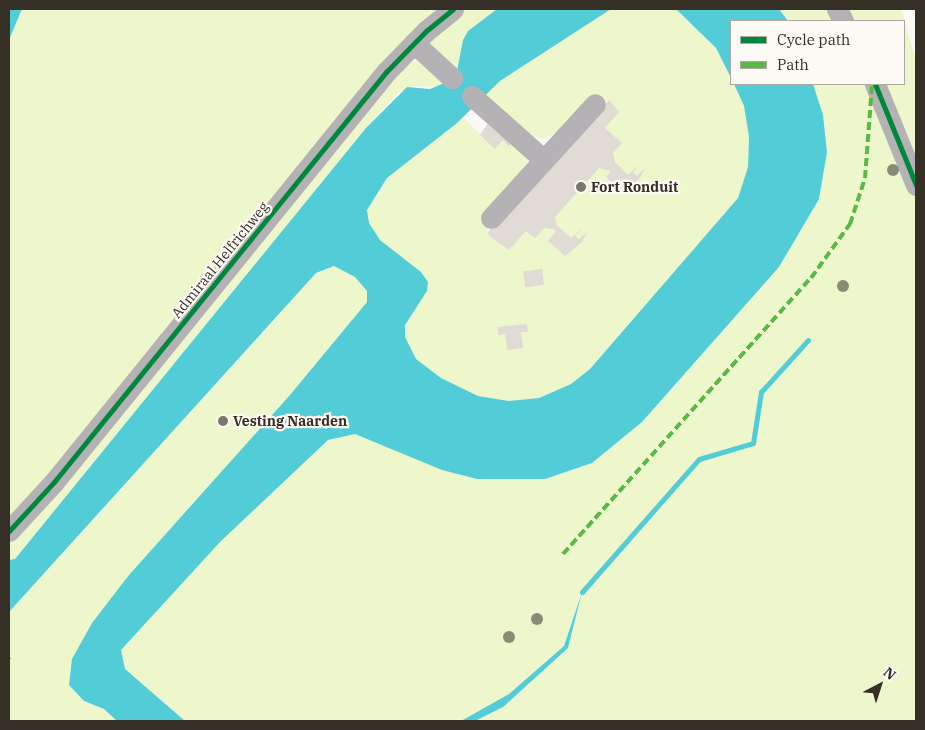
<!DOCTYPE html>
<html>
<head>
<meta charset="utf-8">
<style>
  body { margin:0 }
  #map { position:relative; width:925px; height:730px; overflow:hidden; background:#fbf9f6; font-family:"IBM Plex Serif",serif }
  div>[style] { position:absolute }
  .green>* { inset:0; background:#edf7cb }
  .water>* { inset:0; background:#52cdd8 }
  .stream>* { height:5px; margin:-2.5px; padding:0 2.5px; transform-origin:2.5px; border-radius:2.5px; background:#52cdd8 }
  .building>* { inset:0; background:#e1dbd6; transform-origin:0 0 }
  .minor>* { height:21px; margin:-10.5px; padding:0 10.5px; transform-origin:10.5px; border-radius:10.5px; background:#b5b2b5 }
  .quiet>* { height:4px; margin-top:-2px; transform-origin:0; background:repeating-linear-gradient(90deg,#58b947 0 8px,transparent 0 12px) }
  .cycleway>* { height:5px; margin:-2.5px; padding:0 2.5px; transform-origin:2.5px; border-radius:2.5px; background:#00873e }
  .trees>* { width:12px; height:12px; margin:-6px; border-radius:50%; background:#888c74 }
  .dots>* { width:14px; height:14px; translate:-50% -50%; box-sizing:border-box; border:2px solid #fdf9f4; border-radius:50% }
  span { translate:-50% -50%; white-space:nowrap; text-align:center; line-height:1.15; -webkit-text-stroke:4.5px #fdf9f4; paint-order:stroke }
  .poi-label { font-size:14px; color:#362f25; font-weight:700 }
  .left { translate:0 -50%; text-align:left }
  .street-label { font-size:14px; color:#362f25 }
  .frame { position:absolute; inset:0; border:10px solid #362f25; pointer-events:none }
  .legend { position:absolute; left:730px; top:20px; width:175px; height:65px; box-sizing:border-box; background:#fdf9f4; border:1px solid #ada8a1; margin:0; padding:6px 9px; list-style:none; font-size:15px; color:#362f25 }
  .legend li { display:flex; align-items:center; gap:10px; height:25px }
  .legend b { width:25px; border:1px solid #ada8a1 }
  .north { position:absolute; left:855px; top:660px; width:50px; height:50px; -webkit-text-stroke:4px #fdf9f4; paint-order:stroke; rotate:40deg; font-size:14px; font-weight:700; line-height:20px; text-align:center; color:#362f25 }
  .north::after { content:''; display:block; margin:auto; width:18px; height:22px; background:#362f25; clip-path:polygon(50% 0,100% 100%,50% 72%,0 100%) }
</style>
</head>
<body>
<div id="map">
  <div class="green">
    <i style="clip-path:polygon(22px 9px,446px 9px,9px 522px,9px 40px)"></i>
    <i style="clip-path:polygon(463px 9px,497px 9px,468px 31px,457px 71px,426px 42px,439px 24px)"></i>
    <i style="clip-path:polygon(611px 9px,676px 9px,716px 48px,744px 106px,749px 137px,748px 167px,738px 198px,590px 369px,571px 384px,539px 398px,509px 401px,478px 396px,441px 378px,416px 359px,405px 337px,405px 325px,413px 312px,421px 272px,380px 240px,369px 223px,367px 210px,387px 178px,463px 117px,480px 134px,491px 122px,528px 160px,523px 171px,480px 218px,488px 225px,487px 234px,610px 100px,545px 139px,532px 136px,481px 98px,500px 81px)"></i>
    <i style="clip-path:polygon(779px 9px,830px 9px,837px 21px,788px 21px)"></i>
    <i style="clip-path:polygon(841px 9px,901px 9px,916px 59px,916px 170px,880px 84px,904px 84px,904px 21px,848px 21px)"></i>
    <i style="clip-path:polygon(418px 61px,432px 65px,449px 81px,440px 87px,414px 86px,398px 93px,366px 128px,14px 560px,9px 560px,9px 535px,405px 63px)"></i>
    <i style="clip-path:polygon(813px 84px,869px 84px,916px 201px,916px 721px,475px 721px,503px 707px,568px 648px,581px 593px,564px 646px,509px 694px,461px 721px,185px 721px,125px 669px,121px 650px,126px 642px,220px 542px,328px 440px,355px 434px,477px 479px,545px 479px,592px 463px,642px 422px,779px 267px,819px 199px,827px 152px,823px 115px)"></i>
    <i style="clip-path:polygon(335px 266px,355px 277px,367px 291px,367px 302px,290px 395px,129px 575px,92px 623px,84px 701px,104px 709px,117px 721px,9px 721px,9px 612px,316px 273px)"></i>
  </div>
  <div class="water">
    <i style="clip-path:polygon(9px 9px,22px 9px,9px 40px)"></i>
    <i style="clip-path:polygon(497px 9px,611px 9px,500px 81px,457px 123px,387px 178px,367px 210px,369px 223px,380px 240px,421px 272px,428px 282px,427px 291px,405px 325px,405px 337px,416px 359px,441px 378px,478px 396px,509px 401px,539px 398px,571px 384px,590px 369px,738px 198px,748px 167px,749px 137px,744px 106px,734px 84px,813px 84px,823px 115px,827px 152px,819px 199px,779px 267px,642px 422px,592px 463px,545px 479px,477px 479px,442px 470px,355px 434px,328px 440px,220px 542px,121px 650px,125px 669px,185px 721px,117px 721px,104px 709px,84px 701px,69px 685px,72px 659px,92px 623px,129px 575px,290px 395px,367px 302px,367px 291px,355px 277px,334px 266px,316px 273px,9px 612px,9px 560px,15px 559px,366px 128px,407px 87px,430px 89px,449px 81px,457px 71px,463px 40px,468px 31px)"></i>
    <i style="clip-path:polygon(676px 9px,779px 9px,788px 21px,731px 21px,731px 78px,716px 48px)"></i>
    <i style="clip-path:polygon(582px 592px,568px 648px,503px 707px,475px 721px,461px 721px,509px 694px,564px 646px)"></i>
  </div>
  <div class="stream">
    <i style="left:582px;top:592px;width:177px;rotate:-48.7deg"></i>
    <i style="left:699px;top:459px;width:56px;rotate:-16.5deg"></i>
    <i style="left:753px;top:443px;width:52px;rotate:-81.1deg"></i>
    <i style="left:761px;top:392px;width:70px;rotate:-47.9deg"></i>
  </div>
  <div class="building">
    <i style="clip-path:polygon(609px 100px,619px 112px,605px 128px,622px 143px,613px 153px,615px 162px,628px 175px,641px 163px,633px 172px,637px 176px,645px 168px,640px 178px,623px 193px,606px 177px,611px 171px,599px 168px,555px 217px,557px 225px,571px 238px,583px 227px,575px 236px,579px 239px,587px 232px,582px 242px,565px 256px,548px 241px,556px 231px,553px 229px,544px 228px,535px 238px,526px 231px,509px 250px,492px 238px,487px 233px)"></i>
    <i style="clip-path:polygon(490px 120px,511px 143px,509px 147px,503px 140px,495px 149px,480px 135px)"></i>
    <i style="left:542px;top:269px;width:16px;height:19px;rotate:83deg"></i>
    <i style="clip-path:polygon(527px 324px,528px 332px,521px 332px,523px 348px,507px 350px,505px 334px,498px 335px,498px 327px)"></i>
  </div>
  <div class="minor">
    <i style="left:837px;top:9px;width:13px;rotate:63deg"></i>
    <i style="left:414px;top:43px;width:52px;rotate:42.6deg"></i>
    <i style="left:875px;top:84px;width:109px;rotate:67.9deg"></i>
    <i style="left:472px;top:96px;width:96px;rotate:41.6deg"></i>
    <i style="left:491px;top:218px;width:154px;rotate:-47.6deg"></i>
    <i style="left:9px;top:531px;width:67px;rotate:-47.4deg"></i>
    <i style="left:54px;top:482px;width:528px;rotate:-51deg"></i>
    <i style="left:386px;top:72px;width:57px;rotate:-45.7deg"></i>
    <i style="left:426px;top:31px;width:35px;rotate:-39deg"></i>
  </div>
  <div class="quiet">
    <i style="left:563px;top:554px;width:371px;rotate:-48.1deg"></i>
    <i style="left:811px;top:278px;width:67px;rotate:-54.2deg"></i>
    <i style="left:850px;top:224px;width:48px;rotate:-71.9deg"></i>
    <i style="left:865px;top:178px;width:93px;rotate:-85.7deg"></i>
    <i style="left:9px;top:658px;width:1px;rotate:90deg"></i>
  </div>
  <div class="cycleway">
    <i style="left:875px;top:84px;width:109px;rotate:67.9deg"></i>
    <i style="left:9px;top:531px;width:67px;rotate:-47.4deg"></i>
    <i style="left:54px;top:482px;width:528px;rotate:-51deg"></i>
    <i style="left:386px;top:72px;width:57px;rotate:-45.7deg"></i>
    <i style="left:426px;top:31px;width:35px;rotate:-39deg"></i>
  </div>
  <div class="trees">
    <i style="left:893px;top:170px"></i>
    <i style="left:843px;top:286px"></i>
    <i style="left:537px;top:619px"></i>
    <i style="left:509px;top:637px"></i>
  </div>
  <div class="dots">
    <i style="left:581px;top:187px;background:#7b766e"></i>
    <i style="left:223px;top:421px;background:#7b766e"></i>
  </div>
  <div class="poi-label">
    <span class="left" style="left:591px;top:187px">Fort Ronduit</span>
    <span class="left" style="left:233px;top:421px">Vesting Naarden</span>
  </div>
  <div class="street-label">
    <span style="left:220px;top:260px;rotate:-51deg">Admiraal Helfrichweg</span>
  </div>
  <div class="frame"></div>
  <ul class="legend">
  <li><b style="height:6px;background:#00873e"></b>Cycle path</li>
  <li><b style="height:6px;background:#58b947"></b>Path</li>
  </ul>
  <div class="north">N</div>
</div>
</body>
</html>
